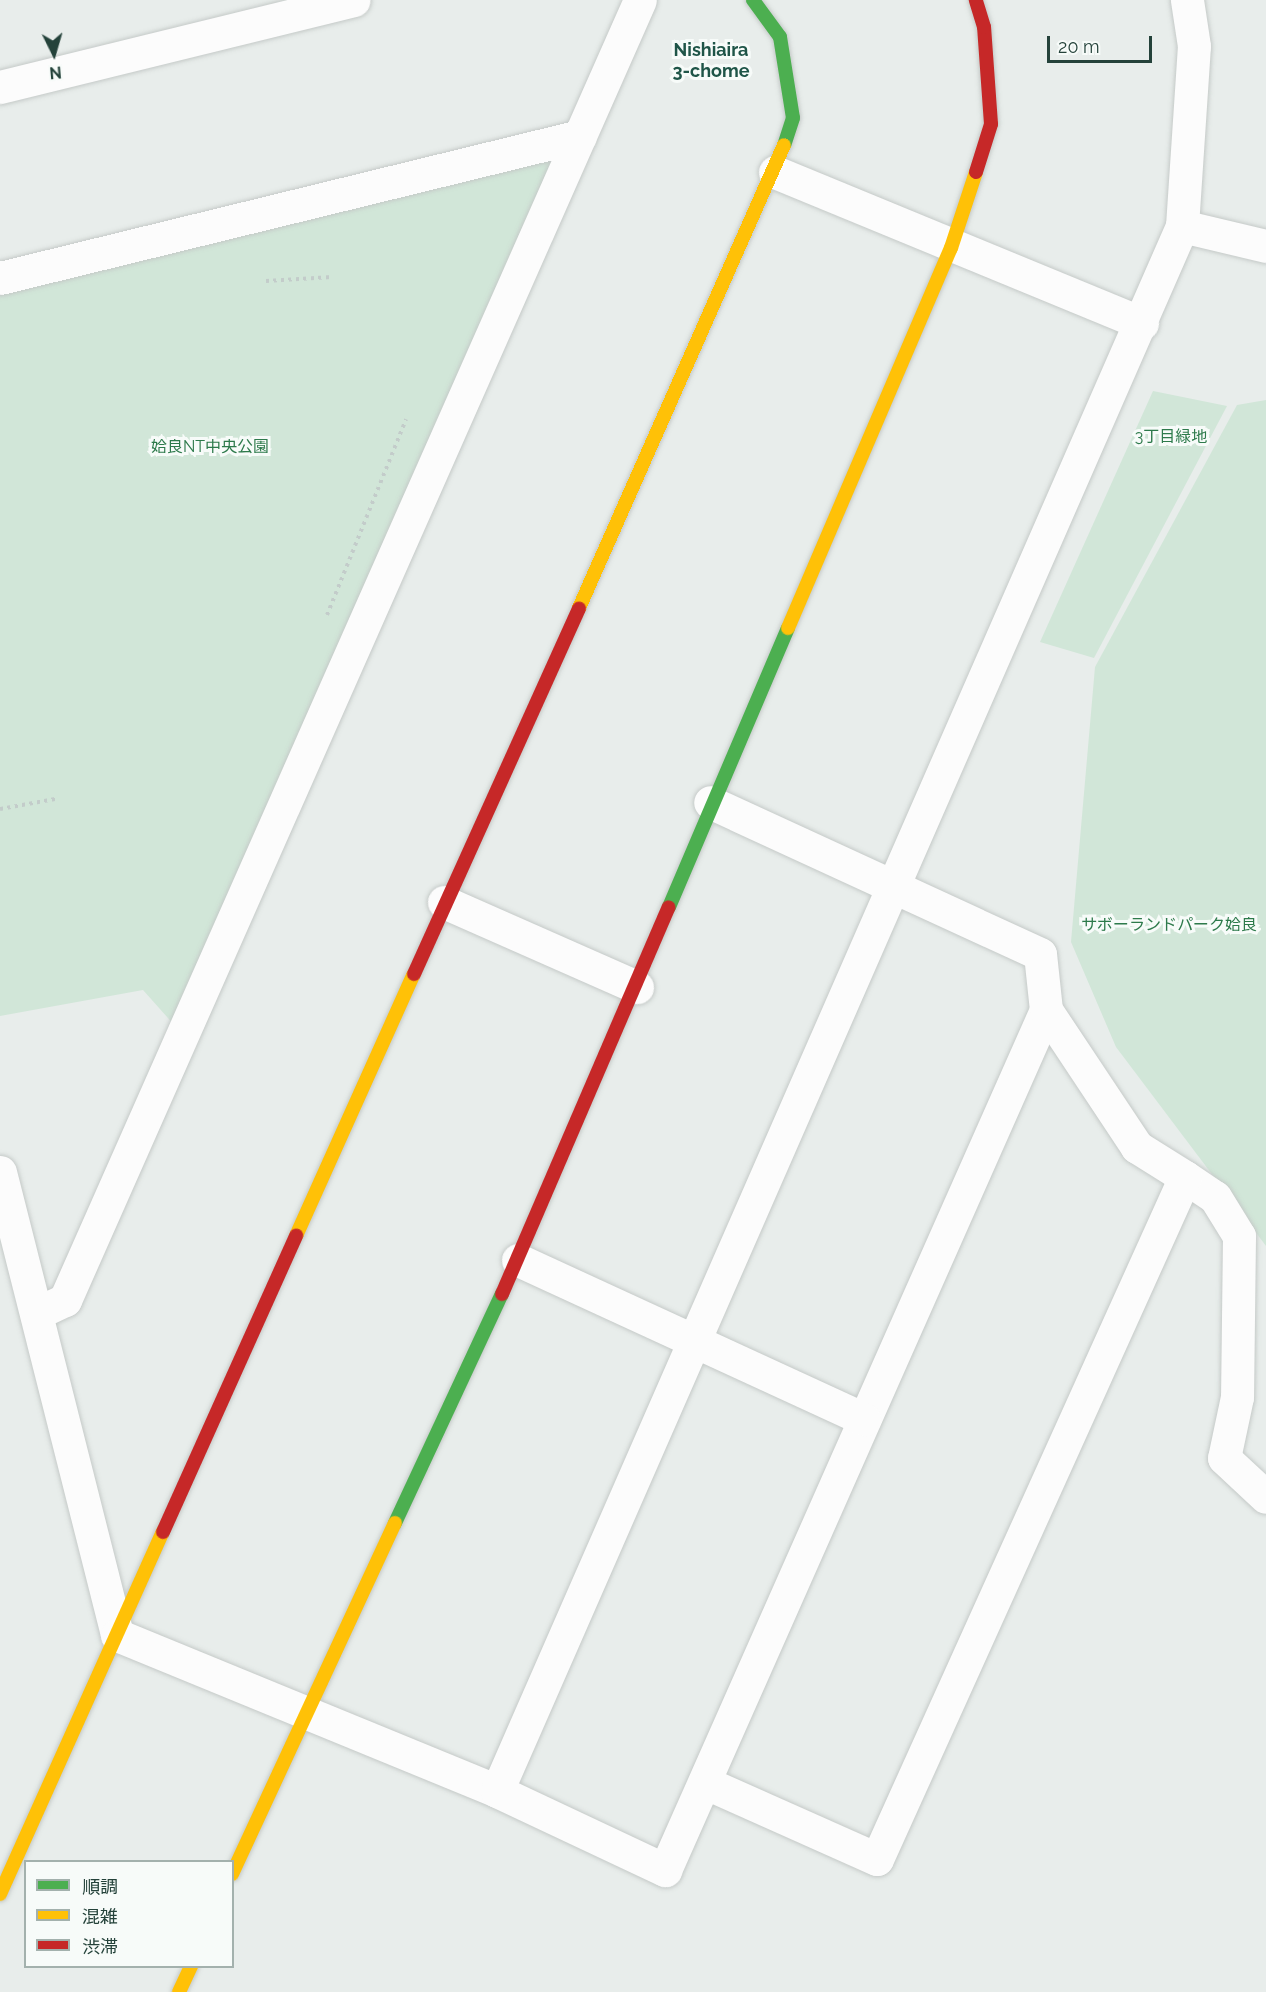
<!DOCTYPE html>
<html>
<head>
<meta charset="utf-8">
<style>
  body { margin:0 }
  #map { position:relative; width:1266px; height:1992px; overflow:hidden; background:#e8edeb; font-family:Raleway,"Noto Sans JP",sans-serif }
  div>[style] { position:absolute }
  .green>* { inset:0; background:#d1e6d8 }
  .path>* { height:4px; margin-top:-2px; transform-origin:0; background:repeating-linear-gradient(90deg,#c3ccca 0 3px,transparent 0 7.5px) }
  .roads { filter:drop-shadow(0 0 2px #c5cac8) drop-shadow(0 0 2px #c5cac8) }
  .street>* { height:33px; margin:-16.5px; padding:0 16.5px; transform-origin:16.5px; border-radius:16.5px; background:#fcfcfc }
  .fast>* { height:14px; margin:-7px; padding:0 7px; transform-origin:7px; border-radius:7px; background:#4caf50 }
  .slow>* { height:14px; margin:-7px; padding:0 7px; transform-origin:7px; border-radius:7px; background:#ffc107 }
  .jam>* { height:14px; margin:-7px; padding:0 7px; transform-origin:7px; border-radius:7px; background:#c62828 }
  span { translate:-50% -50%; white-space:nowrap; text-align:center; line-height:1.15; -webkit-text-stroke:6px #f7fbf9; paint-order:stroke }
  .park-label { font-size:16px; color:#2d7a4b }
  .neighbourhood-label { font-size:18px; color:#1f5548; font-weight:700 }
  .legend { position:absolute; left:24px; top:1860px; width:210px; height:108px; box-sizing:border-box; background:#f7fbf9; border:2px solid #a3b1ad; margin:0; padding:8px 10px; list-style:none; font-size:18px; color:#24423a }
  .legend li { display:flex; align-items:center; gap:12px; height:30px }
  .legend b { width:30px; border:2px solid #a3b1ad }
  .north { position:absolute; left:24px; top:24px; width:60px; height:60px; -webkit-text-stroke:4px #f7fbf9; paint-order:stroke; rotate:175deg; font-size:16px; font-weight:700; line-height:24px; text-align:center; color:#24423a }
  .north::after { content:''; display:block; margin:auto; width:21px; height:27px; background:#24423a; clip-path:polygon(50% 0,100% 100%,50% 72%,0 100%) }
  .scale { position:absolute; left:1047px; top:36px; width:105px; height:27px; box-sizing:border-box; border:3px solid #24423a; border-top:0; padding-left:8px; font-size:18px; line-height:21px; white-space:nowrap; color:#24423a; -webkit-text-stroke:4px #f7fbf9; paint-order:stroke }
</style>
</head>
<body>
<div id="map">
  <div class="green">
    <i style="clip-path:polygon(561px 152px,184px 1036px,143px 990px,0 1016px,0 281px)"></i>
    <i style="clip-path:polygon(1153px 391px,1227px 406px,1094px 658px,1040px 642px)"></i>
    <i style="clip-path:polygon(1266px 400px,1266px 1246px,1116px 1047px,1071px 942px,1095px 667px,1237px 405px)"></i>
  </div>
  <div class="path">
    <i style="left:266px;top:281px;width:66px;rotate:-3.5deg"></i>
    <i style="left:327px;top:615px;width:211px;rotate:-68deg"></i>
    <i style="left:0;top:809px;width:56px;rotate:-10.3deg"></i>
  </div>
  <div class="roads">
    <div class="street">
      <i style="left:0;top:87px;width:364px;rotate:-13.8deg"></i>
      <i style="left:775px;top:172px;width:397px;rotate:22.4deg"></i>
      <i style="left:1182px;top:226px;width:86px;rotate:13.4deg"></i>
      <i style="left:0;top:278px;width:597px;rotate:-13.76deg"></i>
      <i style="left:444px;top:902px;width:211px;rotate:23.8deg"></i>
      <i style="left:0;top:1172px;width:478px;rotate:75.8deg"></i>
      <i style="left:117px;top:1635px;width:411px;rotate:22.3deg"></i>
      <i style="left:497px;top:1791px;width:186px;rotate:25.2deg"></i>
      <i style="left:665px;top:1870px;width:941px;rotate:-66.11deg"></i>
      <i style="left:1185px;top:1177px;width:36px;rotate:34deg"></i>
      <i style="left:1215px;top:1197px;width:46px;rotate:58.4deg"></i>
      <i style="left:1239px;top:1236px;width:161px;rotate:90.7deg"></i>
      <i style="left:1237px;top:1397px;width:62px;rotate:102deg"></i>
      <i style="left:1224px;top:1458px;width:57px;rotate:42.9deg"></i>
      <i style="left:518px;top:1260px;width:381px;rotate:24.7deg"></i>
      <i style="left:37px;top:1313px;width:31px;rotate:-25deg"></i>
      <i style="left:65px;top:1300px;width:1421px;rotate:-66.14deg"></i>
      <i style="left:706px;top:1783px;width:187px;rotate:24deg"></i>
      <i style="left:877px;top:1859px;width:748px;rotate:-65.7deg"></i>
      <i style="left:1185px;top:1177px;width:57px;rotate:-148deg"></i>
      <i style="left:1137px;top:1147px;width:164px;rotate:-123.6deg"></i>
      <i style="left:1046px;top:1010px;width:56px;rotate:-96.1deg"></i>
      <i style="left:1040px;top:954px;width:363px;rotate:-155.3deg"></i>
      <i style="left:497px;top:1791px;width:1708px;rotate:-66.36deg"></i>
      <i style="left:1182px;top:226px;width:180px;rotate:-86.2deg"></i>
      <i style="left:1194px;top:46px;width:47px;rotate:-98.7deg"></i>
    </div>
    <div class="fast">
      <i style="left:753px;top:0;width:46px;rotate:53.9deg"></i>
      <i style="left:780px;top:37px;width:82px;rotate:80.9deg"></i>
      <i style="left:793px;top:118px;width:28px;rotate:108deg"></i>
      <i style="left:669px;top:907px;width:303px;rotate:-66.9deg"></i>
      <i style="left:395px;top:1523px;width:253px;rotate:-65deg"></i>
    </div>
    <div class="slow">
      <i style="left:579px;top:608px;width:506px;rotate:-66.12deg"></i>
      <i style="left:788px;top:628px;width:413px;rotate:-66.8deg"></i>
      <i style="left:951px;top:248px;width:80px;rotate:-71.8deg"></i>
      <i style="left:296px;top:1236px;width:287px;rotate:-65.8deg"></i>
      <i style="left:232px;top:1874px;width:387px;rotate:-65.1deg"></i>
      <i style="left:0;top:1894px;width:397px;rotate:-65.8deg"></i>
      <i style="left:179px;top:1992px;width:29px;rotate:-65deg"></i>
    </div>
    <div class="jam">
      <i style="left:976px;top:172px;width:50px;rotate:-72.6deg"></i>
      <i style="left:991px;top:124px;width:97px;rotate:-94.1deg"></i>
      <i style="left:984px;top:27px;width:28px;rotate:-107deg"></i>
      <i style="left:414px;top:974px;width:401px;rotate:-65.7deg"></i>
      <i style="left:502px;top:1294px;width:421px;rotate:-66.7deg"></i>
      <i style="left:163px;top:1532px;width:325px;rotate:-65.8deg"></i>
    </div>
  </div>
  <div class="park-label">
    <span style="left:1171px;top:437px">3丁目緑地</span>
    <span style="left:210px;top:447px">姶良NT中央公園</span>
    <span style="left:1169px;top:925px">サボーランドパーク姶良</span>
  </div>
  <div class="neighbourhood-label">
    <span style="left:711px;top:61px">Nishiaira<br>3-chome</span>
  </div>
  <ul class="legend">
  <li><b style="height:8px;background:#4caf50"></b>順調</li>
  <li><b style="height:8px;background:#ffc107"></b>混雑</li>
  <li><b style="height:8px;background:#c62828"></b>渋滞</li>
  </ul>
  <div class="north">N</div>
  <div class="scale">20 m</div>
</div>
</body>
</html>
